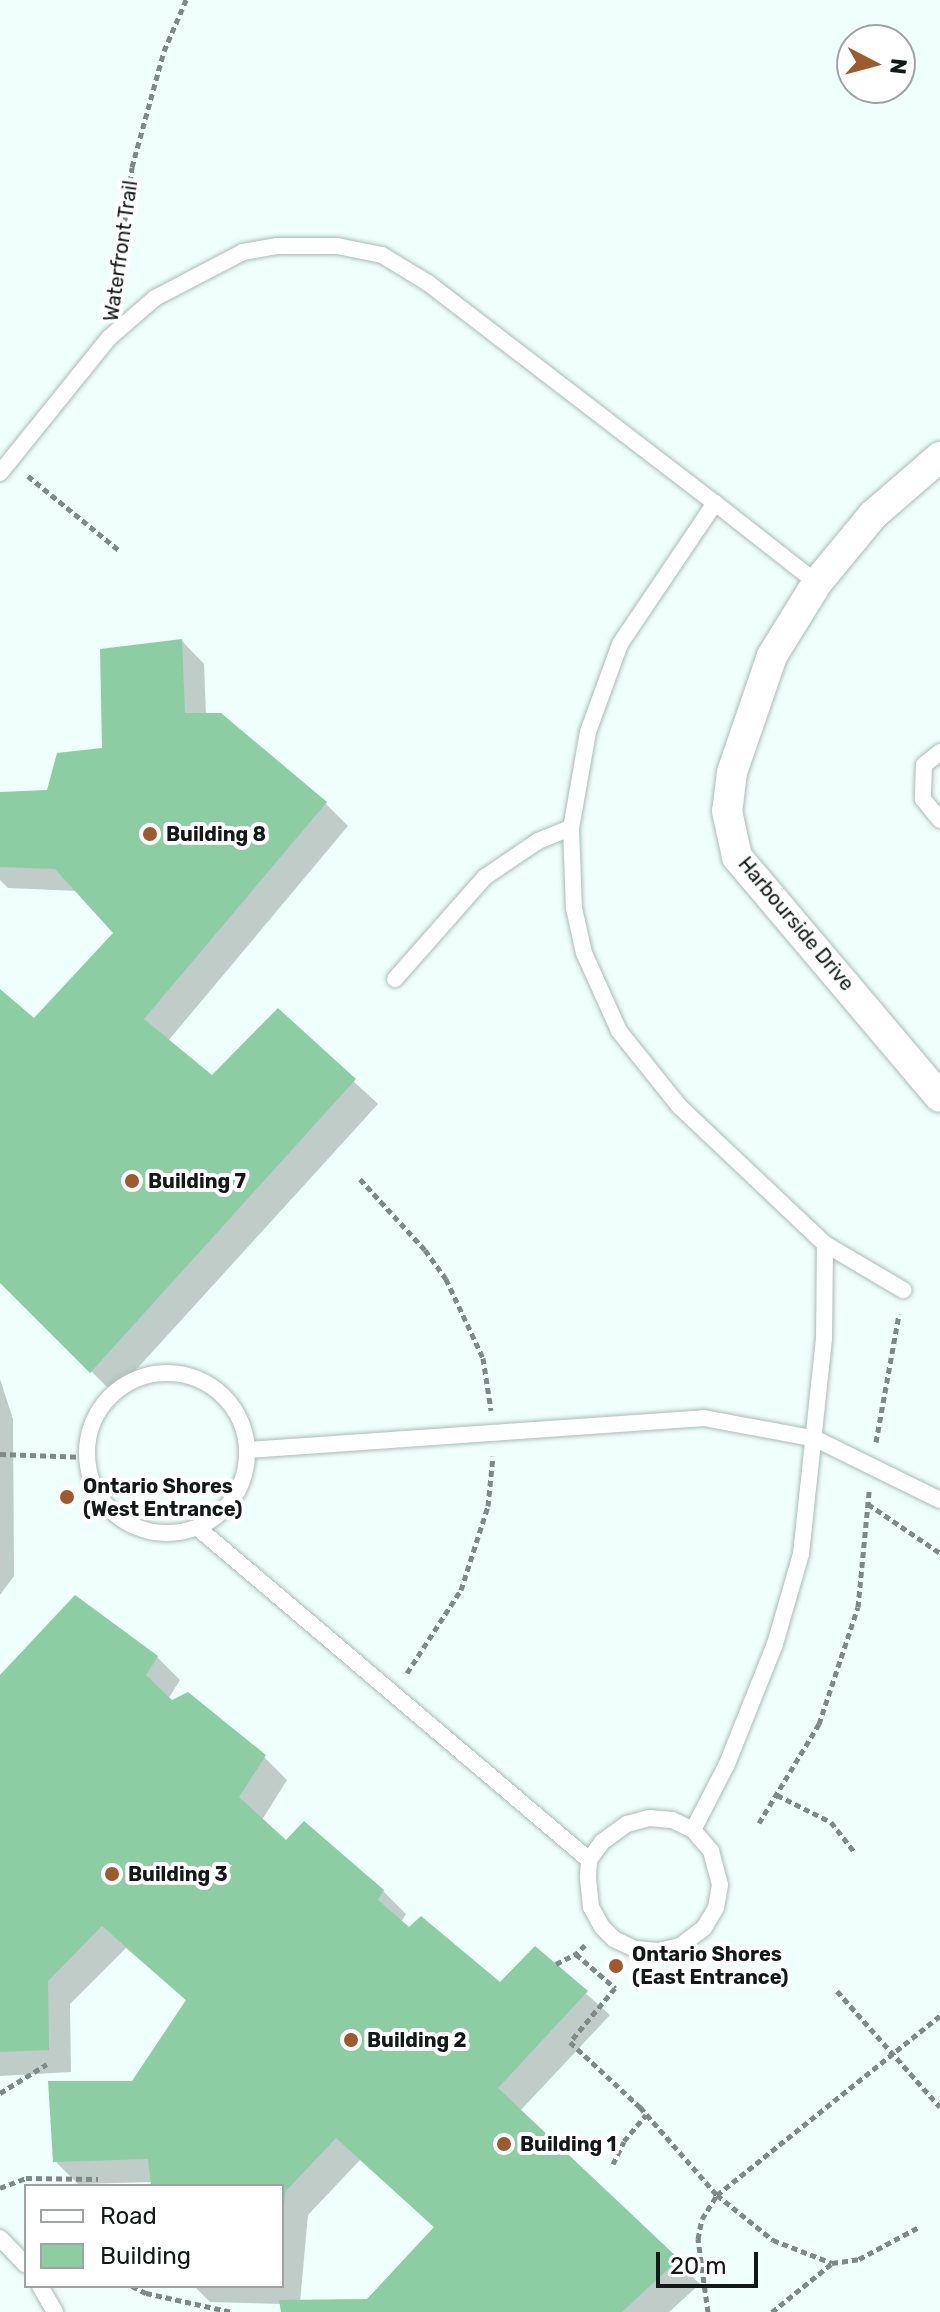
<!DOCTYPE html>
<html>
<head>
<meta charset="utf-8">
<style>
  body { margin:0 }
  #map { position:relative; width:940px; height:2312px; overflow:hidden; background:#effffb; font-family:Rubik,sans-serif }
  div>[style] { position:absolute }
  .shadow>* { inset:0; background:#0003 }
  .building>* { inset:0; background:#8dcda4 }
  .path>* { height:5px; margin-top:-2.5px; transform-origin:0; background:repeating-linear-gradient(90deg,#7e8a87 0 6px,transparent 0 10px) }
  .roads { filter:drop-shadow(0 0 2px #aabcb8) drop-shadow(0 0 2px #aabcb8) }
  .lane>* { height:16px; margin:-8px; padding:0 8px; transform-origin:8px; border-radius:8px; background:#fff }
  .lane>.ring { margin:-8px; padding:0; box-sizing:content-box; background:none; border:16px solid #fff; border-radius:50% }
  .street>* { height:30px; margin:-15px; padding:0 15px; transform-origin:15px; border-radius:15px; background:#fff }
  .dots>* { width:22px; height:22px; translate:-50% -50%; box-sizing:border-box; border:4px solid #fff; border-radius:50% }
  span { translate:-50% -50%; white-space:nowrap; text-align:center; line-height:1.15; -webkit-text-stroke:8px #fff; paint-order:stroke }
  .street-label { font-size:20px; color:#121918 }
  .poi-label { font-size:20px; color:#121918; font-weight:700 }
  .left { translate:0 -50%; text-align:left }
  .legend { position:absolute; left:24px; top:2184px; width:260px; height:104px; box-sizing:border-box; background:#fff; border:2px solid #a0a3a3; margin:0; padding:10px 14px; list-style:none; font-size:24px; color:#121918 }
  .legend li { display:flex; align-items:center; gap:16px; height:40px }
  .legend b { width:40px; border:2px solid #a0a3a3 }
  .north { position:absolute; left:836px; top:24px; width:80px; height:80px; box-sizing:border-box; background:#fff; border:2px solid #a0a3a3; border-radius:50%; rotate:96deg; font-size:22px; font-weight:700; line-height:32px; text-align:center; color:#121918 }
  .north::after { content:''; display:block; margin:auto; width:28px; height:36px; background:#9e592c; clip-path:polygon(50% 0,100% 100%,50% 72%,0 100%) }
  .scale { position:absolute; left:656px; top:2252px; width:102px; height:36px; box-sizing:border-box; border:4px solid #121918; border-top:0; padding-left:10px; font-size:24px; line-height:28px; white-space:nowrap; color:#121918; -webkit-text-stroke:6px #fff; paint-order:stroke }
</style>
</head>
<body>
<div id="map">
  <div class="shadow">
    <i style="clip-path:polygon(182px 641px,204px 664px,206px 715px,325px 803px,348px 826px,168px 1041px,212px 1078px,278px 1011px,378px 1104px,114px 1394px,0 1280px,0 991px,34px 1021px,116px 933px,78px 891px,8px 888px,0 880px,0 794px,49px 792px,104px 749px)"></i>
    <i style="clip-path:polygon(0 1379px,13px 1419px,14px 1576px,0 1595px)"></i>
    <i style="clip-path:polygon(evenodd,157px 1657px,180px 1680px,168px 1699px,264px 1757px,287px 1780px,262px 1820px,287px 1843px,383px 1891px,406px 1914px,401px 1922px,500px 1984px,535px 1948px,610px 2015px,520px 2111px,700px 2284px,669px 2312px,283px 2312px,282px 2304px,210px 2302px,194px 2286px,282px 2286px,282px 2186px,153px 2186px,153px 2182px,78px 2184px,55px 2161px,133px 2083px,187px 2001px,126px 1948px,70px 2004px,71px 2072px,0 2076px,0 1678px,157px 1657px,360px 2160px,435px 2228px,368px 2301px,300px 2302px,308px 2215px,360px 2160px)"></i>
  </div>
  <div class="building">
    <i style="clip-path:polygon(182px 639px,185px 713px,221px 713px,327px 802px,144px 1019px,212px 1075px,278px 1008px,356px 1079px,90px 1373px,0 1283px,0 989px,34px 1018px,113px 933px,55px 869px,0 867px,0 792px,47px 790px,57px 753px,102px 748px,100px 649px)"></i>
    <i style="clip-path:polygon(75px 1595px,158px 1656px,146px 1675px,172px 1700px,188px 1692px,266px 1755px,239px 1797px,286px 1840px,304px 1821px,384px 1890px,378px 1900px,409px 1927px,421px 1916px,500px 1982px,535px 1946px,588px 1991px,498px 2088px,679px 2259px,622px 2312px,281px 2312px,279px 2300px,367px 2299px,434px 2227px,336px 2138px,285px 2192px,284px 2205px,282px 2186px,151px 2186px,148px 2159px,53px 2162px,48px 2081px,132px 2081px,186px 2000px,102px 1926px,48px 1981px,49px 2050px,0 2052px,0 1675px)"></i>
  </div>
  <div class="path">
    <i style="left:114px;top:301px;width:135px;rotate:-82.3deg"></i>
    <i style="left:132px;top:167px;width:120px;rotate:-74.6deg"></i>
    <i style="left:164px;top:51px;width:56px;rotate:-66.7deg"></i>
    <i style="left:28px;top:476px;width:119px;rotate:39.2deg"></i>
    <i style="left:360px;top:1179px;width:96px;rotate:47.5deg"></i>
    <i style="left:425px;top:1250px;width:36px;rotate:54deg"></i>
    <i style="left:446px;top:1279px;width:87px;rotate:64.9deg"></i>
    <i style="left:483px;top:1358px;width:53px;rotate:81.3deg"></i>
    <i style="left:876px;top:1442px;width:130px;rotate:-79.8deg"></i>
    <i style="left:0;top:1454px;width:87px;rotate:2deg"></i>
    <i style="left:868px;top:1504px;width:87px;rotate:34.2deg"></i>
    <i style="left:407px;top:1673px;width:99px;rotate:-57deg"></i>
    <i style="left:461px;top:1590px;width:88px;rotate:-72.2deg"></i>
    <i style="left:488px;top:1506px;width:50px;rotate:-84.3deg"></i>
    <i style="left:777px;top:1795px;width:60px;rotate:26.6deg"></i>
    <i style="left:831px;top:1822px;width:39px;rotate:52deg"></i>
    <i style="left:759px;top:1823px;width:116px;rotate:-58.8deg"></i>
    <i style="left:819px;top:1724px;width:123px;rotate:-71.6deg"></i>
    <i style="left:858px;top:1607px;width:116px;rotate:-84.5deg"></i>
    <i style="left:585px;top:1945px;width:13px;rotate:135deg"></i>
    <i style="left:576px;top:1954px;width:52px;rotate:41.1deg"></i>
    <i style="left:615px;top:1988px;width:70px;rotate:129.8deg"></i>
    <i style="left:570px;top:2042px;width:96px;rotate:42.9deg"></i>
    <i style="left:640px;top:2107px;width:117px;rotate:48.8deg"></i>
    <i style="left:717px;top:2195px;width:72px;rotate:38.8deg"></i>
    <i style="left:773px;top:2240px;width:63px;rotate:21.3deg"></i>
    <i style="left:832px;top:2263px;width:27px;rotate:-8deg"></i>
    <i style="left:859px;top:2259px;width:68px;rotate:-28.1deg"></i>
    <i style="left:556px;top:1964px;width:22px;rotate:-27deg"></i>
    <i style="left:837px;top:1991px;width:155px;rotate:48.4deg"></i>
    <i style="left:0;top:2093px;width:55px;rotate:-31.7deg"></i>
    <i style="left:613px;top:2164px;width:25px;rotate:-64deg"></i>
    <i style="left:624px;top:2141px;width:34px;rotate:-50deg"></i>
    <i style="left:0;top:2188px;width:28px;rotate:-21deg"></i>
    <i style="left:26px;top:2178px;width:72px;rotate:0.8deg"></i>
    <i style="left:132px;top:2286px;width:16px;rotate:27deg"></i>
    <i style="left:146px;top:2293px;width:88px;rotate:12.5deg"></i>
    <i style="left:708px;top:2312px;width:74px;rotate:-97.8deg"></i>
    <i style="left:698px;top:2239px;width:20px;rotate:-79deg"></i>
    <i style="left:702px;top:2219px;width:28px;rotate:-58deg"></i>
    <i style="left:717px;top:2195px;width:286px;rotate:-38.8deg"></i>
    <i style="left:772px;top:2312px;width:76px;rotate:-39.1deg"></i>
  </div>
  <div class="roads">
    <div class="lane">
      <i style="left:0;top:473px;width:174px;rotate:-51.1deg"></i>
      <i style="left:109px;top:338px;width:61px;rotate:-41deg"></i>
      <i style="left:155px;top:298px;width:99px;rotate:-27.6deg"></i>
      <i style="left:243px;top:252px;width:35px;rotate:-10deg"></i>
      <i style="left:277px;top:246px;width:60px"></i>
      <i style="left:337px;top:246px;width:46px;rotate:11.3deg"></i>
      <i style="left:382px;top:255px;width:54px;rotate:31.3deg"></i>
      <i style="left:428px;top:283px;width:362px;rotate:37.5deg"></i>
      <i style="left:715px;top:503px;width:170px;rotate:124deg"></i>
      <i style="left:620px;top:644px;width:94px;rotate:110deg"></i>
      <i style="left:588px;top:732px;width:97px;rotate:100deg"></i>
      <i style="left:571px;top:828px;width:80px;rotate:87.9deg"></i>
      <i style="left:574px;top:908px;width:46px;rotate:77.5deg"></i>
      <i style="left:584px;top:953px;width:85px;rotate:65.8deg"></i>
      <i style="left:619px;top:1031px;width:96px;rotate:51.3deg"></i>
      <i style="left:679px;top:1106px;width:201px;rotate:43.4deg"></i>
      <i style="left:825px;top:1244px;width:91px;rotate:30.5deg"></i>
      <i style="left:715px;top:503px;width:130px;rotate:38.1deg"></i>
      <i style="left:940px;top:752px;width:21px;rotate:141deg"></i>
      <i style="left:924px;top:765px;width:34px;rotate:92deg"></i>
      <i style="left:923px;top:799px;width:27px;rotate:51deg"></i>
      <i style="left:395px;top:979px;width:136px;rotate:-48.6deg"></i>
      <i style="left:485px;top:877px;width:64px;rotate:-34.2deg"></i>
      <i style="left:538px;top:841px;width:35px;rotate:-22deg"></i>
      <i class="ring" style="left:87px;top:1373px;width:144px;height:144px"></i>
      <i style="left:248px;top:1450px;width:457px;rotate:-4deg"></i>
      <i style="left:704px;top:1418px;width:114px;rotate:10.6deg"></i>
      <i style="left:816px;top:1439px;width:138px;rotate:26.2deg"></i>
      <i style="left:198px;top:1528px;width:513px;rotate:40.33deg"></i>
      <i style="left:649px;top:1818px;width:23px;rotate:5deg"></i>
      <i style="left:672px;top:1820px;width:23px;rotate:25deg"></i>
      <i style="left:693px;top:1830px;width:28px;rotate:49deg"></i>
      <i style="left:711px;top:1851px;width:35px;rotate:75deg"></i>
      <i style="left:720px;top:1885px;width:23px;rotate:100deg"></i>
      <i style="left:716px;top:1908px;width:23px;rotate:121deg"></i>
      <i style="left:704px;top:1928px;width:30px;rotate:143deg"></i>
      <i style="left:680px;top:1946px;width:23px;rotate:167deg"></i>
      <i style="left:658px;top:1951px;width:23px;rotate:-175deg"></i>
      <i style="left:635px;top:1949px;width:23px;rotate:-155deg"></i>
      <i style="left:614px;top:1939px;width:17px;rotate:-135deg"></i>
      <i style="left:602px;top:1927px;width:23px;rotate:-119deg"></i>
      <i style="left:591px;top:1907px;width:31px;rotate:-96deg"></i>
      <i style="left:588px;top:1876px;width:16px;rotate:-86deg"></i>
      <i style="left:589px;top:1860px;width:22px;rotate:-54deg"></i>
      <i style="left:602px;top:1842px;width:31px;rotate:-36deg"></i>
      <i style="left:627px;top:1824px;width:23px;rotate:-15deg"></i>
      <i style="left:693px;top:1830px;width:74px;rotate:-62.7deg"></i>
      <i style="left:727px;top:1764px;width:129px;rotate:-68.2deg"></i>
      <i style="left:775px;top:1644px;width:94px;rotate:-73.9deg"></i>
      <i style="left:801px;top:1554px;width:216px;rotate:-83.9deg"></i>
      <i style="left:824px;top:1339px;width:95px;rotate:-89.4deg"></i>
      <i style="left:0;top:2238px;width:37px;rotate:46deg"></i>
      <i style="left:40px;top:2286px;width:30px;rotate:60deg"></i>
    </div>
    <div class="street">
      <i style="left:940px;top:457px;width:89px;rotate:139.1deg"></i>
      <i style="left:873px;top:515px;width:88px;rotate:129.5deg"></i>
      <i style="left:817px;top:583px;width:86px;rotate:121.7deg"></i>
      <i style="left:772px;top:656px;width:123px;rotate:109deg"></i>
      <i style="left:732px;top:772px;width:39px;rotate:97deg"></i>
      <i style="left:727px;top:811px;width:47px;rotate:77.7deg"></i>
      <i style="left:737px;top:857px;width:314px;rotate:49.8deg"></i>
    </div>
  </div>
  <div class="dots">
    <i style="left:150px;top:834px;background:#9e592c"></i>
    <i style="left:132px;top:1181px;background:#9e592c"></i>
    <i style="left:67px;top:1497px;background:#9e592c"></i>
    <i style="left:112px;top:1874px;background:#9e592c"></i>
    <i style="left:616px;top:1966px;background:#9e592c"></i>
    <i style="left:351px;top:2040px;background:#9e592c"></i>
    <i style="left:504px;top:2144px;background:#9e592c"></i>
  </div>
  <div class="street-label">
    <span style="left:121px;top:251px;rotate:-82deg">Waterfront Trail</span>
    <span style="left:796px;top:924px;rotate:50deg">Harbourside Drive</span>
  </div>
  <div class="poi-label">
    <span class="left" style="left:166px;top:834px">Building 8</span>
    <span class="left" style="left:148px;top:1181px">Building 7</span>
    <span class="left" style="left:83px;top:1498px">Ontario Shores<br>(West Entrance)</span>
    <span class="left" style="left:128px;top:1874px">Building 3</span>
    <span class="left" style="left:632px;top:1966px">Ontario Shores<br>(East Entrance)</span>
    <span class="left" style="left:367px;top:2040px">Building 2</span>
    <span class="left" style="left:520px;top:2144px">Building 1</span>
  </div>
  <ul class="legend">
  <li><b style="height:10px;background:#fff"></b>Road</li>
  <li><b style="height:22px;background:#8dcda4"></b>Building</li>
  </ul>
  <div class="north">N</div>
  <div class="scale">20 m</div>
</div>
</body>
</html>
